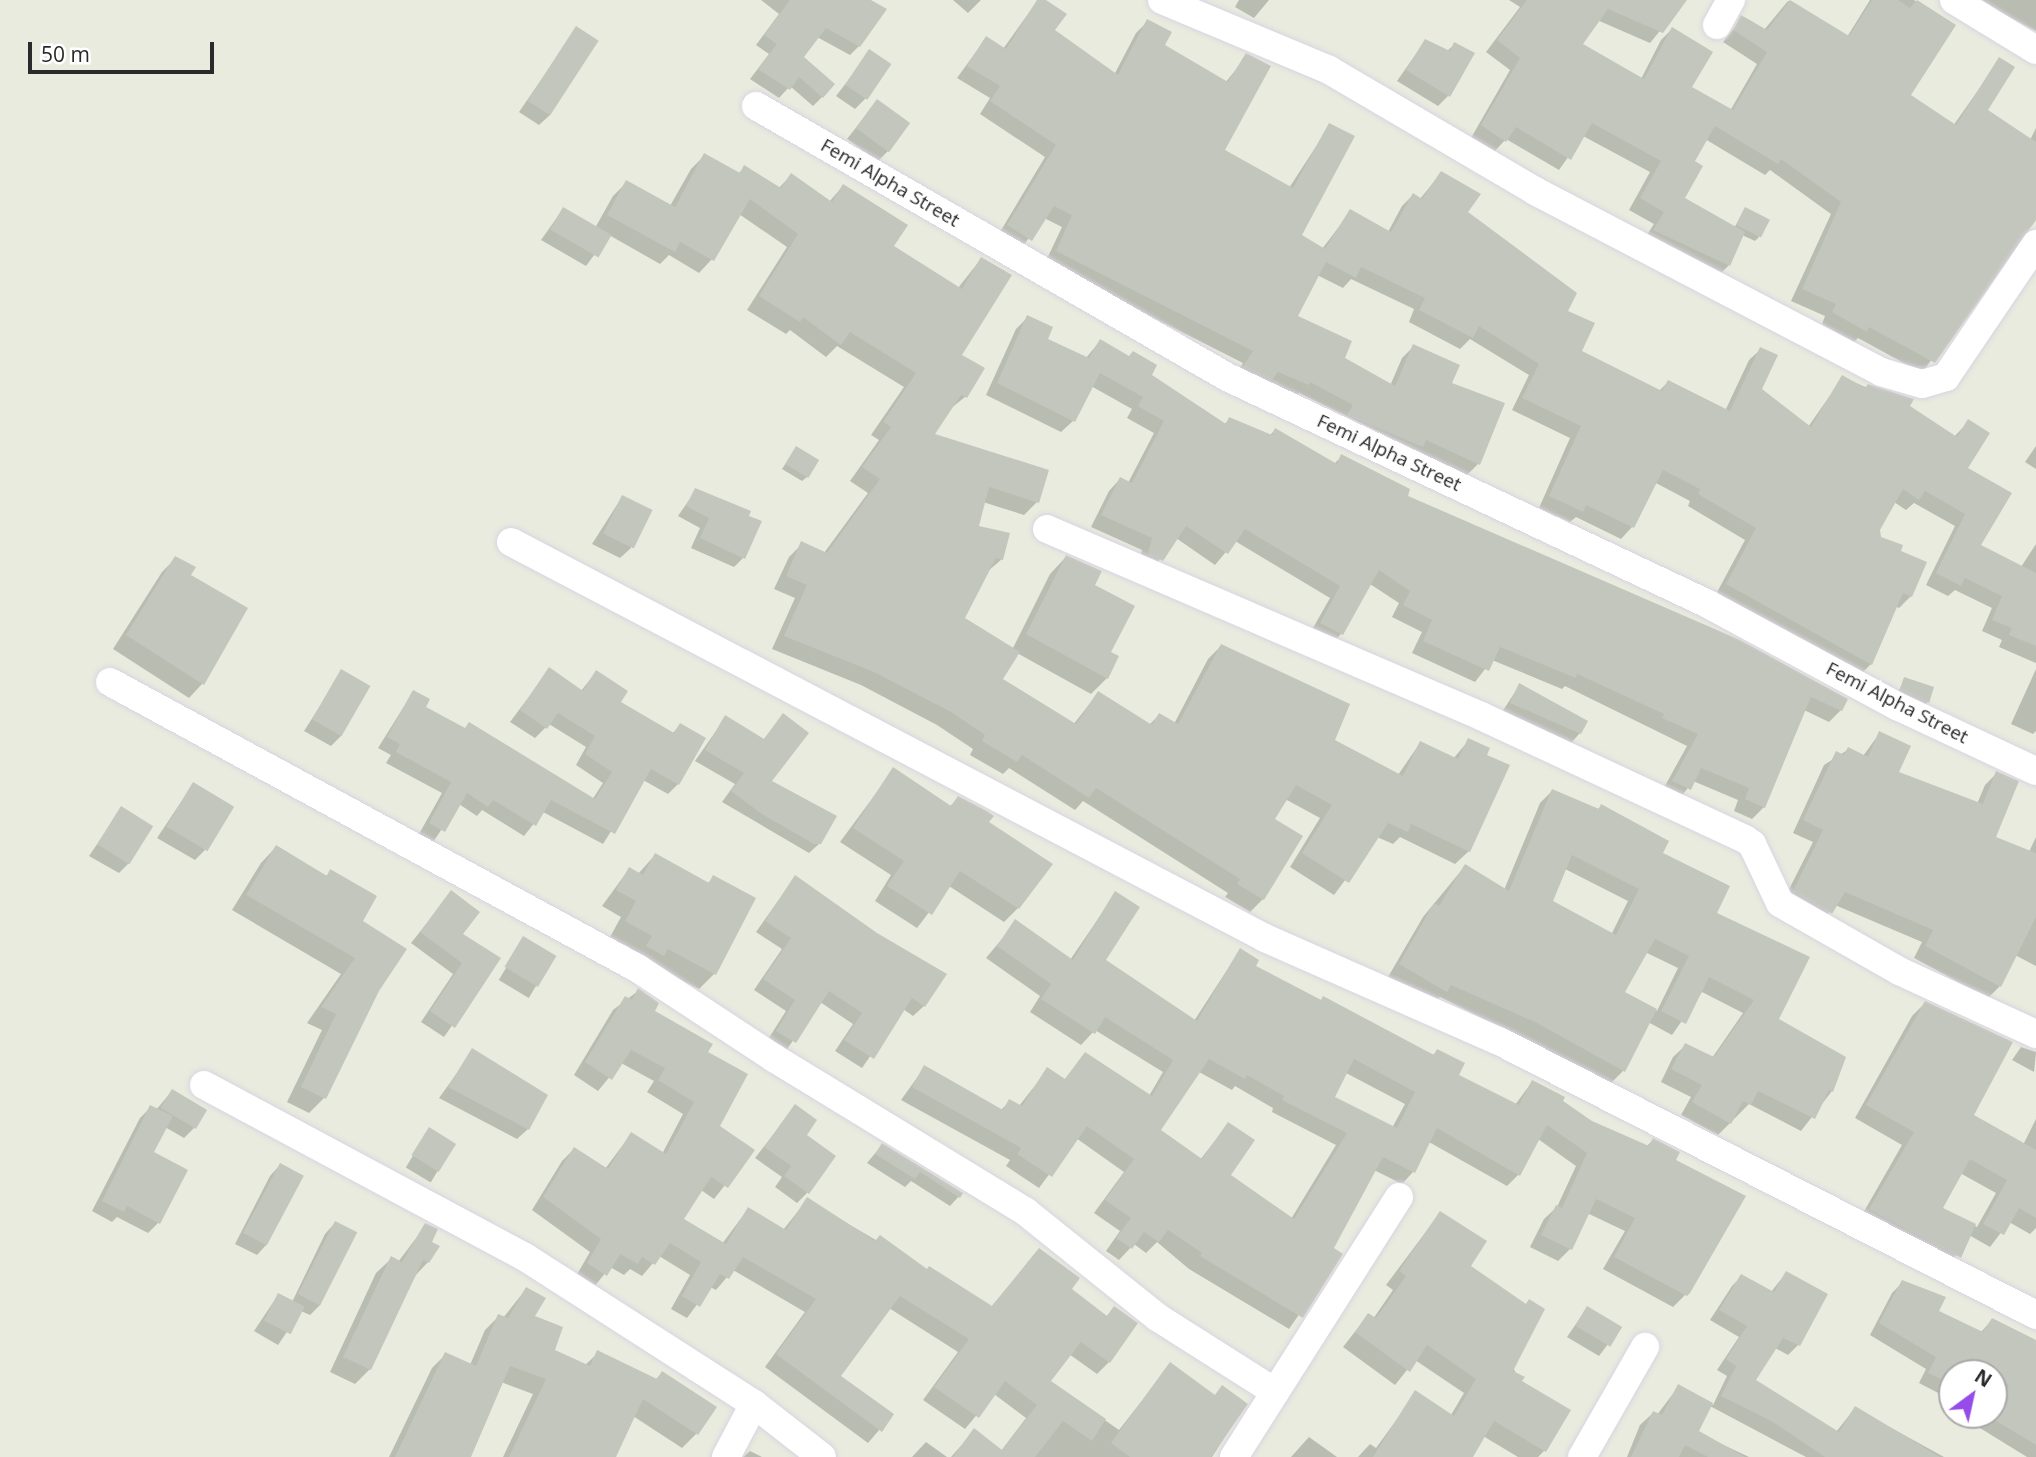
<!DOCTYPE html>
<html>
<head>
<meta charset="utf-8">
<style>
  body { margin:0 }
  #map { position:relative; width:2036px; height:1457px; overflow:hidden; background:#e8ebde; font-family:"Open Sans",sans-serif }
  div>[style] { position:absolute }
  .shadow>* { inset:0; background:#0003; transform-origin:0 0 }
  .building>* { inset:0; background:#c3c6bd; transform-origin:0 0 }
  .roads { filter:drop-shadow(0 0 2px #dad3e1) drop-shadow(0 0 2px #dad3e1) }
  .street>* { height:28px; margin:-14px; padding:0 14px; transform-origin:14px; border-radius:14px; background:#fff }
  span { translate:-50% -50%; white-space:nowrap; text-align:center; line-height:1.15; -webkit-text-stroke:5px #fff; paint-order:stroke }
  .street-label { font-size:19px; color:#2a2a2a }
  .north { position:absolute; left:1938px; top:1359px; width:70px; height:70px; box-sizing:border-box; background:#fff; border:2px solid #aaa; border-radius:50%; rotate:33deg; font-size:19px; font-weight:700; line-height:28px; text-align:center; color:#2a2a2a }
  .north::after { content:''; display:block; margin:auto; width:24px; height:32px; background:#964ce9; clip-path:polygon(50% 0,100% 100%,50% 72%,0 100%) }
  .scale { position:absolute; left:28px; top:42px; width:186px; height:32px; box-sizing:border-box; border:4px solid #2a2a2a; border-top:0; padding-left:9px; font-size:21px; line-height:24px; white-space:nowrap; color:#2a2a2a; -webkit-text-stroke:5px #fff; paint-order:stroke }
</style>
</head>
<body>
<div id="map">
  <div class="shadow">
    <i style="clip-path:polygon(761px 0,868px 0,859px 46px,850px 55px,817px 37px,802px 57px,822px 97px,813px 106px,790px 86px,779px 98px,750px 79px,769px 54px,756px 45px,779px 14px)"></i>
    <i style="clip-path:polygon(953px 0,981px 0,968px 13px)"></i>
    <i style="clip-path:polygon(1038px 0,1043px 0,1052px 31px,1114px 75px,1136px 33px,1148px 21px,1163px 45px,1225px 83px,1247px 56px,1223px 150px,1289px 188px,1330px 125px,1299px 236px,1322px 249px,1351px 211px,1388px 232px,1402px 206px,1413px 195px,1420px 199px,1441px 173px,1466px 212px,1565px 312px,1580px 352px,1659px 391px,1668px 382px,1725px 411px,1749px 360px,1761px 349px,1760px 389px,1808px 427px,1843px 377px,1907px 406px,1954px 437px,1968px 422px,1965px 468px,1979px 546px,2021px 567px,2036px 544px,2036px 663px,1999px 647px,2002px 640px,1982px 631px,1992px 608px,1955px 590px,1948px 596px,1926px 585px,1955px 526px,1914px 503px,1906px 510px,1894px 502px,1878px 530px,1879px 538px,1899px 552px,1911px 596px,1899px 608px,1895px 606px,1871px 664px,1860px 675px,1715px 596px,1745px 540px,1688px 506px,1690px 501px,1654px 482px,1632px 527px,1621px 539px,1576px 517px,1570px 522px,1539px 508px,1570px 438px,1512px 410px,1529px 375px,1470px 339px,1460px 349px,1409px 322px,1414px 309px,1351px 279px,1343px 288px,1317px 275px,1295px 317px,1343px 359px,1390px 386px,1402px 358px,1414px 346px,1449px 384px,1478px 464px,1467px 475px,1299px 393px,1296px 396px,1233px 378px,1243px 363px,1045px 263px,1062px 227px,1044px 218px,1019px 251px,997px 237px,1045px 157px,980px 114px,990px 98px,957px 78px,986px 38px,1003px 49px)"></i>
    <i style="clip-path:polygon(1239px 0,1269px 0,1254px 18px,1235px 7px)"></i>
    <i style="clip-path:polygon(1509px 0,1685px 0,1650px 43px,1597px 20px,1580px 45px,1641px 79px,1661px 40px,1672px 29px,1690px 88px,1730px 111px,1757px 64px,1723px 42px,1742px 18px,1764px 30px,1788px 1px,1847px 37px,1870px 0,1914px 0,1954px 25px,1908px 96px,1953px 126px,2000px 59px,1985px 111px,2030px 140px,2036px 128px,2036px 212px,1922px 373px,1858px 338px,1854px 342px,1822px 324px,1825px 316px,1791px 301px,1831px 214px,1770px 170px,1765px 175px,1705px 139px,1692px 161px,1683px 199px,1734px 228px,1746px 209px,1759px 237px,1755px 241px,1742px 235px,1729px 265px,1717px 277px,1643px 241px,1654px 224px,1629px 210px,1650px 172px,1583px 136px,1559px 170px,1506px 139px,1493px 153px,1471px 138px,1510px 70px,1486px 52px,1520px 7px)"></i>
    <i style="clip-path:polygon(1982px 0,2036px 0,2036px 31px,2004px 14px)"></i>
    <i style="clip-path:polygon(576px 29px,550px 115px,539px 125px,519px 112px)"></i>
    <i style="clip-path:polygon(1425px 41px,1447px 51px,1455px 44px,1448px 96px,1438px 106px,1397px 81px)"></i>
    <i style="clip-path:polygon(870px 52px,866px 98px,855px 109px,836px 96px)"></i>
    <i style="clip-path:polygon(877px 101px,888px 151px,878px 161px,847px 139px)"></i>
    <i style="clip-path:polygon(704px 156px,738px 174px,744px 168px,779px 188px,791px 175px,829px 202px,843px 186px,892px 247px,958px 288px,981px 259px,960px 355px,982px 368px,965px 397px,950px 409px,932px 435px,1037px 502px,1024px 515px,983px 502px,977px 527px,1002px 559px,987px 572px,963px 619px,1012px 650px,1050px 574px,1066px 557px,1092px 586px,1109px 653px,1107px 678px,1091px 694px,1017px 653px,1000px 679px,1073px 725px,1098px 693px,1149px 725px,1159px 715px,1174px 724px,1208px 659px,1221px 646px,1333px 740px,1398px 775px,1420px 743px,1453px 759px,1469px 740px,1469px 851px,1455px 864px,1400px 837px,1393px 844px,1377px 837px,1334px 895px,1290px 867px,1320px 818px,1285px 799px,1273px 819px,1263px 899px,1250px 912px,1225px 897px,1228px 893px,1083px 801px,1075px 810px,1009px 768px,1003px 774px,970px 755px,973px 749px,937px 725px,861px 685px,772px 649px,795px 598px,774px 589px,789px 557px,802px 544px,824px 553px,868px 493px,850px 481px,879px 440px,871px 435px,904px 387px,837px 346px,826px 357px,790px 330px,786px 334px,747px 310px,787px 247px,739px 214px,712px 259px,699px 273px,669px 255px,660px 264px,609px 235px,586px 266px,541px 240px,563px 209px,595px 228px,613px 196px,626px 183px,670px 206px,691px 169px)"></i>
    <i style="clip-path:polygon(1028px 317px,1046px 340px,1086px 358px,1100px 341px,1224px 425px,1229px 419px,1269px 436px,1275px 430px,1333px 465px,1342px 456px,1406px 497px,1841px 710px,1829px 722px,1804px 710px,1764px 807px,1752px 819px,1734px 811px,1738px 800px,1693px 781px,1678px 801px,1661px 793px,1687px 746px,1565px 686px,1562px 689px,1492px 660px,1475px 682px,1412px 653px,1422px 632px,1392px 617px,1399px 603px,1370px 584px,1341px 634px,1330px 646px,1309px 635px,1330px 598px,1235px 541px,1215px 565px,1176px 538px,1150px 572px,1137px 566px,1142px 550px,1091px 527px,1109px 491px,1120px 479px,1128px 483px,1154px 433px,1127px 418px,1132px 409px,1091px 386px,1073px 421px,1061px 432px,986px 395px,1016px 329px)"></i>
    <i style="clip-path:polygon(2036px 446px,2036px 469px,2025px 462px)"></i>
    <i style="clip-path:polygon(796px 448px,807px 477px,802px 481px,782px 469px)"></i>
    <i style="clip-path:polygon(696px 490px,743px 558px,734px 567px,691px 548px,700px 528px,678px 516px)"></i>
    <i style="clip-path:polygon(622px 497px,631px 548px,620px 558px,592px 544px)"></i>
    <i style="clip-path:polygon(176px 558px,189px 575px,202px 684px,189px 698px,113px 649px,162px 572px)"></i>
    <i style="clip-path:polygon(2036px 669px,2036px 731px,2033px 734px,2011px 724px)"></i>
    <i style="clip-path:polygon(549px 670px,581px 691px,596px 672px,619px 703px,672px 734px,680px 725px,678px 784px,668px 794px,643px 780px,603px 844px,543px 812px,524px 836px,482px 810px,477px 816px,459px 804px,433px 842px,419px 834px,442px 793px,386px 763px,391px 755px,378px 748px,413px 692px,423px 708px,592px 800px,603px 783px,576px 765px,586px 747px,549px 724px,535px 738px,510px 722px)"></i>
    <i style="clip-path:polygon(342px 672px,342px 735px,331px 746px,304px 731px)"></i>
    <i style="clip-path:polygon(1905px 679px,1928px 702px,1923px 706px,1897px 694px)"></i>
    <i style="clip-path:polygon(1519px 686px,1580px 733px,1571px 743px,1502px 712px)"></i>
    <i style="clip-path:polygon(783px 716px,770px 782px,820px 843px,809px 853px,722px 802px,735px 784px,695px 761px,725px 718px,763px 740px)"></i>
    <i style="clip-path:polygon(1879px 734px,1897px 773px,1977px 804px,1985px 785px,1997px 773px,1993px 838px,2029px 852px,2036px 837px,2036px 966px,2015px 955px,2000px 986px,1988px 998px,1914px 958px,1922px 942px,1835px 905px,1819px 925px,1782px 903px,1813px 842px,1793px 833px,1824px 765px,1849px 749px,1863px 756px)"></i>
    <i style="clip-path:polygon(894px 769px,949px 807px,959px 798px,987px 822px,1018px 908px,1004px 922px,949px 886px,917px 928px,875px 901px,891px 875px,840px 842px)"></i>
    <i style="clip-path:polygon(193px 784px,205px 850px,195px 860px,157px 838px)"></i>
    <i style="clip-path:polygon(evenodd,1552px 791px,1597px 810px,1601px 806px,1660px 853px,1715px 914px,1776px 1019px,1832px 1091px,1801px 1131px,1749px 1104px,1718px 1135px,1681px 1115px,1691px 1097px,1661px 1082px,1673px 1057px,1686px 1045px,1712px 1058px,1743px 1013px,1702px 992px,1672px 1035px,1648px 1022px,1623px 1071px,1611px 1083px,1440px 997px,1433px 1003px,1388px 977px,1423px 917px,1465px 866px,1504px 890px,1540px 803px,1552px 791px,1565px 869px,1628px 901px,1611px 935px,1551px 901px,1565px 869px,1552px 791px,1645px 952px,1678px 968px,1657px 1011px,1622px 992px,1645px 952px)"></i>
    <i style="clip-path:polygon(121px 809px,129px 863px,119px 873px,89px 856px)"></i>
    <i style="clip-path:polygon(276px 847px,325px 877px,331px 871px,361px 922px,378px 990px,324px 1098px,309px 1113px,287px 1102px,322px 1030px,307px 1023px,341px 974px,232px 910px,261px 863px)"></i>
    <i style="clip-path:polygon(655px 855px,707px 884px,713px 878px,714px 974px,699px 989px,652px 965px,631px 962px,637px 952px,610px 937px,621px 917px,602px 906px,629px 869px,638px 874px)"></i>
    <i style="clip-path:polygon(795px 877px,924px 1006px,913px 1016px,903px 1009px,862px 1068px,835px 1051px,853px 1024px,820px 1002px,785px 1052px,767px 1041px,786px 1011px,754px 990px,782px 949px,756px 932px)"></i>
    <i style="clip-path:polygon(451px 893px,461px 934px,498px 959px,444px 1037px,421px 1022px,453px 974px,411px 943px)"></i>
    <i style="clip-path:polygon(evenodd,1115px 894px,1103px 960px,1194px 1021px,1240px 950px,1253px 966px,1432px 1056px,1437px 1051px,1457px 1075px,1515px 1105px,1532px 1082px,1591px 1123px,1646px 1147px,1653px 1140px,1673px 1161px,1743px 1197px,1685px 1295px,1673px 1307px,1603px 1269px,1625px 1231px,1587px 1213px,1570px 1249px,1558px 1261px,1530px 1247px,1544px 1219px,1557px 1207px,1576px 1166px,1538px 1139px,1519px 1174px,1507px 1186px,1429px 1142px,1413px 1172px,1402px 1184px,1374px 1170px,1332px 1248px,1341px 1254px,1289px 1329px,1189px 1269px,1157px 1242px,1146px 1253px,1134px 1244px,1119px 1260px,1106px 1251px,1120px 1231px,1094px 1213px,1124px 1172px,1076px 1138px,1039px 1188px,1006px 1166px,1010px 1160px,901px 1100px,924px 1068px,1001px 1110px,1010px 1101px,1019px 1106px,1048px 1069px,1064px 1080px,1085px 1055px,1149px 1096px,1163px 1072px,1095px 1030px,1081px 1045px,1030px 1012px,1040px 996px,986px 958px,1016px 922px,1070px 960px,1115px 894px,1199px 1072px,1232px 1090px,1235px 1086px,1273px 1108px,1272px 1112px,1336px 1145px,1291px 1219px,1229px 1175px,1228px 1124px,1200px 1160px,1159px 1131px,1199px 1072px,1115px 894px,1346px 1073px,1405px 1104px,1392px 1128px,1333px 1098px,1346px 1073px)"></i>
    <i style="left:524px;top:938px;width:35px;height:49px;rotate:31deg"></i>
    <i style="clip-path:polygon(638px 991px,653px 1012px,705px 1052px,718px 1126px,752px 1151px,714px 1199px,701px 1190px,682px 1220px,722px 1244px,748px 1209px,783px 1230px,807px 1200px,991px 1307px,1039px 1250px,1069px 1289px,1106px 1317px,1114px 1308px,1109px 1362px,1097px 1374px,1069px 1354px,1049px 1381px,1119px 1430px,1170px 1365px,1214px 1396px,1223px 1387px,1246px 1404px,1212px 1457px,951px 1457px,974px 1431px,1001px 1451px,1026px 1418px,994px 1394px,965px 1429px,923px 1400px,958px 1352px,889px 1308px,839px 1376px,892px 1415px,868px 1443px,765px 1367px,805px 1312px,733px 1270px,716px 1290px,710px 1287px,687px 1318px,671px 1309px,690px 1275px,659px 1256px,642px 1276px,630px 1269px,624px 1275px,610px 1267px,594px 1287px,576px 1276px,590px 1252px,532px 1210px,562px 1161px,574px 1149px,605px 1169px,631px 1134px,662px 1154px,683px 1114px,647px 1092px,654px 1081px,621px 1063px,598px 1091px,574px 1075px,613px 1010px)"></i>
    <i style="clip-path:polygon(evenodd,1925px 1003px,1971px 1116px,2023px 1145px,2036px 1119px,2036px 1228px,2030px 1234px,2009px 1222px,1990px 1247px,1969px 1235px,1947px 1269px,1858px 1222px,1902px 1145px,1855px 1118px,1912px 1016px,1925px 1003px,1960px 1173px,1996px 1193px,1977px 1227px,1940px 1209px,1960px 1173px)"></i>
    <i style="clip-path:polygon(2021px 1047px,2036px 1052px,2034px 1072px,2012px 1060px)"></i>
    <i style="clip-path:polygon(473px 1051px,528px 1129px,517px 1139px,439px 1098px)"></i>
    <i style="clip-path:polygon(172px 1091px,194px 1128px,184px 1138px,165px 1127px,152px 1153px,158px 1223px,148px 1233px,117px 1217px,112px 1222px,92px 1211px,140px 1118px,151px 1107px,156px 1110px)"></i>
    <i style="clip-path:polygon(795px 1107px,804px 1136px,807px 1193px,797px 1203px,775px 1187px,782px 1177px,755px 1158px)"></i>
    <i style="left:429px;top:1129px;width:29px;height:45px;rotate:31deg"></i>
    <i style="clip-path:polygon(882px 1145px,961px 1194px,950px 1206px,911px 1181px,905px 1187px,867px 1163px)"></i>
    <i style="clip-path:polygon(280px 1165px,267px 1244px,257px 1255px,235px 1244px,270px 1176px)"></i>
    <i style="clip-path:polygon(1440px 1213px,1520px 1382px,1544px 1451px,1538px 1457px,1518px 1457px,1483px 1436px,1470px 1457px,1358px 1457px,1370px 1444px,1376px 1448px,1416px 1393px,1451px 1415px,1464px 1393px,1415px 1360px,1395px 1385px,1343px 1347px,1368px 1315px,1373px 1319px,1393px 1290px,1386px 1285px)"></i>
    <i style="clip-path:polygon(335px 1223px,320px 1305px,310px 1315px,301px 1311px,278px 1345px,254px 1331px,278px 1295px,292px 1302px,325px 1234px)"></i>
    <i style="clip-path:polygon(426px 1225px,428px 1262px,414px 1277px,370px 1369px,355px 1384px,330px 1372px,376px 1273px,391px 1259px,398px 1262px)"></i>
    <i style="clip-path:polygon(1786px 1273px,1798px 1345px,1788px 1355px,1775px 1348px,1754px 1381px,1836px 1432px,1855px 1408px,1944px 1457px,1806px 1457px,1710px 1406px,1696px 1432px,1749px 1457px,1627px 1457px,1640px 1425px,1653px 1413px,1657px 1415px,1678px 1387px,1713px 1405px,1727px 1376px,1717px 1370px,1739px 1337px,1710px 1320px,1732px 1286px,1742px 1276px,1771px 1292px)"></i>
    <i style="clip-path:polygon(1903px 1282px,1936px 1312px,1980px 1333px,1992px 1320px,2036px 1342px,2036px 1457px,2027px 1457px,1980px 1428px,1988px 1415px,1994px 1415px,1999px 1397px,1994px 1394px,1994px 1373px,1952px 1373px,1952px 1386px,1942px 1395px,1919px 1383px,1926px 1369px,1870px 1335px,1892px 1293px)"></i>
    <i style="clip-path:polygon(526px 1289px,532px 1317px,552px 1351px,584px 1366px,598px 1353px,655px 1380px,662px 1373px,714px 1407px,696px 1434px,682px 1448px,633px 1416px,614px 1457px,503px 1457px,533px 1394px,501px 1382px,469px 1457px,389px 1457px,432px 1368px,446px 1354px,470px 1365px,485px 1330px,499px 1316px,503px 1318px)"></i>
    <i style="clip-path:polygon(1587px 1308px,1620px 1328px,1599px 1356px,1567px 1337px)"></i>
    <i style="clip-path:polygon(1309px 1437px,1337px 1457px,1291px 1457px)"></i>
    <i style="clip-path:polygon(926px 1442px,947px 1457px,912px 1457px)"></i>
    <i style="clip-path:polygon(750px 1451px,762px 1457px,743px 1457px)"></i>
  </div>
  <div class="building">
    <i style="clip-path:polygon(790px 0,871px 0,887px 9px,860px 47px,826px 28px,804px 57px,835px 84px,823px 98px,799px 77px,790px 90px,758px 69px,777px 44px,764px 35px)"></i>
    <i style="clip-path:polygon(1037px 0,1046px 0,1067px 14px,1055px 30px,1118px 75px,1147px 19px,1172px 32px,1165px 45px,1228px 82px,1246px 53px,1271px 66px,1225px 150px,1293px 188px,1329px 123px,1355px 136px,1302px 235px,1325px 249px,1350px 209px,1391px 232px,1413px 193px,1422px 199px,1441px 171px,1481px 194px,1468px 212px,1577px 293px,1568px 311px,1595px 323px,1582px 351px,1662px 391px,1668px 380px,1730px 411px,1760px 347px,1778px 355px,1762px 389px,1811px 427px,1842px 375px,1865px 388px,1868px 384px,1914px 399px,1910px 406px,1957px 437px,1968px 419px,1990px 433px,1968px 468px,2012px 493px,1981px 545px,2036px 573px,2036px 646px,2009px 635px,2012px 628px,1992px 620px,2002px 596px,1965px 578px,1961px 586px,1936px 573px,1965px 514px,1925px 491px,1919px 500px,1903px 489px,1880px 530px,1881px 537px,1903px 545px,1901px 551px,1927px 562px,1912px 597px,1903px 593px,1872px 665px,1726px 584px,1756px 528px,1698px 494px,1700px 489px,1663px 470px,1634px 528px,1586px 505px,1583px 512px,1549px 496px,1581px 426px,1522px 398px,1539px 364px,1479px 326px,1473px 338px,1419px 310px,1425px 298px,1361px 267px,1356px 278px,1326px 262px,1298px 316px,1352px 341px,1345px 358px,1395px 386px,1413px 344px,1460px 365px,1452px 383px,1505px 403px,1480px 465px,1426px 440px,1423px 447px,1347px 415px,1353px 405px,1310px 382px,1309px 385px,1278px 372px,1272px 380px,1243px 366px,1253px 351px,1056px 251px,1072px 215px,1054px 206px,1032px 241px,1007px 225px,1056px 145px,990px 101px,1000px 86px,967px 66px,986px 36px,1006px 49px)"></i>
    <i style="clip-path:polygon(1527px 0,1687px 0,1663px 33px,1608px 9px,1583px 44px,1644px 79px,1672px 27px,1713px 52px,1692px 87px,1733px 110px,1767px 52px,1733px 30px,1741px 15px,1767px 30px,1790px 0,1849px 36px,1872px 0,1898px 0,1910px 8px,1917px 0,1956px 25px,1911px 95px,1956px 125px,1999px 57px,2015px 67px,1988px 110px,2036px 142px,2036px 220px,1935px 363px,1869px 327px,1867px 332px,1832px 312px,1836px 304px,1802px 289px,1841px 202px,1781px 159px,1778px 164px,1715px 126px,1695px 161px,1703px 166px,1685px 198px,1745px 232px,1730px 266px,1653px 230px,1664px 212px,1640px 198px,1661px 161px,1592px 123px,1571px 160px,1516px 127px,1506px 142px,1481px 125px,1520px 58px,1497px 40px)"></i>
    <i style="left:576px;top:26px;width:27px;height:89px;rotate:33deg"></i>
    <i style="clip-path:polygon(1425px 39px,1450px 51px,1454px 42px,1475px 53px,1450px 97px,1406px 70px)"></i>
    <i style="left:869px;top:49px;width:27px;height:43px;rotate:34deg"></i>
    <i style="left:877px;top:99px;width:41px;height:36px;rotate:36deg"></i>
    <i style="clip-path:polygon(704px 153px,740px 173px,744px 165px,781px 188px,791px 173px,832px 202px,843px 184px,908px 225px,894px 246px,962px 289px,981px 257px,1012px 275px,962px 355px,985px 368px,967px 398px,961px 395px,935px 434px,1049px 470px,1039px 503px,989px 487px,979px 526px,1010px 533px,1003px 560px,996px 558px,965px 618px,1020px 652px,1003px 679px,1076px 724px,1098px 691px,1152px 725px,1159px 713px,1178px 724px,1221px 644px,1350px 704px,1335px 740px,1403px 776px,1420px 741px,1458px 759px,1468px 738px,1490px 748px,1487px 755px,1510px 765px,1470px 852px,1411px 824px,1408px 832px,1388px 823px,1349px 883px,1302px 853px,1332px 805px,1296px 785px,1275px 819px,1303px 836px,1264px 900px,1237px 884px,1240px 879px,1096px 788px,1089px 798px,1022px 755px,1017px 762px,982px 741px,985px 735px,951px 712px,874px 672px,784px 636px,807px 585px,786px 576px,801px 541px,827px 553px,880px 479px,862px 467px,891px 427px,883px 422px,916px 373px,850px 332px,841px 345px,803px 317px,800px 322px,759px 296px,798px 234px,750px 199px,714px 261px,680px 242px,675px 252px,607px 215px,626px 180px,675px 207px)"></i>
    <i style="left:563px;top:207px;width:56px;height:26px;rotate:30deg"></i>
    <i style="left:1745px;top:207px;width:28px;height:20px;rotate:27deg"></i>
    <i style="clip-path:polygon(1027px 315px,1053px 327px,1048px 339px,1089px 358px,1100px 339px,1129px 356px,1133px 351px,1157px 365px,1152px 375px,1226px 424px,1229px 417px,1272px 435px,1275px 428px,1337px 464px,1341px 454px,1410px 489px,1408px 496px,1740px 640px,1848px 699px,1842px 711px,1811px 697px,1765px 808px,1745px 799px,1749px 788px,1701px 768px,1691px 790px,1672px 781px,1698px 734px,1662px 718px,1664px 714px,1577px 674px,1576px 678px,1500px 647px,1489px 671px,1423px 641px,1432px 620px,1403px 605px,1410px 591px,1379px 570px,1343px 635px,1320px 623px,1340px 586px,1245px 529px,1228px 554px,1186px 526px,1163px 561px,1148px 554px,1152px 538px,1101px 515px,1120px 477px,1132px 483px,1164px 421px,1138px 406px,1143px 397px,1100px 373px,1075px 422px,997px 383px)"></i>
    <i style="left:796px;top:446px;width:27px;height:21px;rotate:31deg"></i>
    <i style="clip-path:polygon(695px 488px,751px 511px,749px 516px,762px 521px,745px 559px,700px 538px,709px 518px,686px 506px)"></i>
    <i style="left:622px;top:495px;width:34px;height:43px;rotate:26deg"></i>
    <i style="clip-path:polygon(1066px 555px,1102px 571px,1095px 585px,1135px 606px,1111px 652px,1119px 656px,1108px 679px,1026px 634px)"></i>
    <i style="clip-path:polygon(175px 556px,196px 567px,191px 575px,248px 608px,204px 685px,126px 635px)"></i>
    <i style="clip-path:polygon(549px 667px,583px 691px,596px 670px,628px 691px,621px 702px,674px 733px,680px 723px,706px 738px,679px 785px,651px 769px,615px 834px,551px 800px,536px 826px,493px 800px,488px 807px,467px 793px,445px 832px,429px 823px,451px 782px,396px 752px,400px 744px,387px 737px,413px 690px,430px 699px,426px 707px,465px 728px,469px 722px,595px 799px,612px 772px,585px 754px,595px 736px,558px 713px,547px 729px,520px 710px)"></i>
    <i style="left:341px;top:669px;width:34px;height:58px;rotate:30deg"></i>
    <i style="clip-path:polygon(1904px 677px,1934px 687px,1929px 703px,1900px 689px)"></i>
    <i style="clip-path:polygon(1519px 683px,1588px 721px,1581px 734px,1510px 703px)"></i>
    <i style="clip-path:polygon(783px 713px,809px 733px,772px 781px,837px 816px,821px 844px,814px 844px,762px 814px,731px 791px,744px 773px,705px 750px,725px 715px,764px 739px)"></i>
    <i style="clip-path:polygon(1879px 731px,1911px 746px,1899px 772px,1983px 804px,1996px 771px,2019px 781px,1996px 837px,2036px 853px,2036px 917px,2001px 987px,1925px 946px,1933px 930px,1845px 892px,1832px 914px,1793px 891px,1823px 830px,1803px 820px,1836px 751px,1844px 755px,1848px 747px,1868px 757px)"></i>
    <i style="clip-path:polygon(893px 767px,951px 806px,958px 796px,987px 811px,994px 816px,989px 822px,1053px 864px,1019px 909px,960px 871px,932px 915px,887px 886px,904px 861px,853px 828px)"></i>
    <i style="left:193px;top:782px;width:48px;height:52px;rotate:31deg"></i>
    <i style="clip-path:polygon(evenodd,1552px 789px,1599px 809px,1601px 804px,1669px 841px,1663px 853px,1730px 886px,1717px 913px,1810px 957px,1779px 1019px,1846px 1057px,1833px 1092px,1829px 1090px,1815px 1119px,1758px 1091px,1751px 1105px,1743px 1101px,1731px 1124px,1692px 1102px,1702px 1085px,1671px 1069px,1685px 1043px,1714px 1057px,1754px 1000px,1709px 977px,1686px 1024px,1661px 1011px,1689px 956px,1655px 939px,1625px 992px,1657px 1009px,1625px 1072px,1537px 1023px,1451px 985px,1447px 992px,1399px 964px,1434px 903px,1439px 906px,1465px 864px,1509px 891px,1552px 789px,1572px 855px,1639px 889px,1616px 935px,1553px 901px,1572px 855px)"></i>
    <i style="left:121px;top:806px;width:38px;height:45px;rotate:32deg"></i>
    <i style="clip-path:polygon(276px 845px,327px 876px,330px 869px,377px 896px,363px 921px,407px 949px,379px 991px,326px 1099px,301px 1087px,336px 1014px,321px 1007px,355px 958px,246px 895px)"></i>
    <i style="clip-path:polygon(655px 853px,709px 883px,713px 875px,756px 898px,716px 975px,668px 949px,664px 956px,646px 946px,652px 936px,625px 921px,636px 901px,616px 890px,629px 867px,643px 875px)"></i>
    <i style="clip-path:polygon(795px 875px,877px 933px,947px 974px,925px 1007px,912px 998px,874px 1059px,844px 1040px,862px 1013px,829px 991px,796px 1043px,776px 1031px,795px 1000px,763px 979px,791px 938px,765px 921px)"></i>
    <i style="clip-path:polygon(451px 890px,480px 912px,463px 934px,501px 958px,455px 1028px,430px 1011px,462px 963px,420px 932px)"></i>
    <i style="clip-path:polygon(evenodd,1115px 891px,1140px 907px,1106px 960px,1197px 1021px,1240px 948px,1259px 960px,1256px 966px,1321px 1000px,1323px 996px,1434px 1055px,1437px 1049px,1465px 1063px,1459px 1075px,1519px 1105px,1532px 1080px,1565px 1097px,1563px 1101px,1592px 1121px,1649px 1146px,1653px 1138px,1680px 1152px,1676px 1160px,1746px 1196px,1690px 1293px,1687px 1296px,1614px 1257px,1635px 1218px,1596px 1199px,1572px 1250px,1541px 1235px,1556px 1205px,1562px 1208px,1587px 1153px,1547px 1125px,1520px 1176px,1437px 1128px,1415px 1173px,1383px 1157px,1334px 1248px,1343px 1254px,1303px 1318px,1200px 1256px,1202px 1253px,1168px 1230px,1159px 1242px,1144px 1232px,1132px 1249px,1116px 1238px,1131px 1218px,1105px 1200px,1134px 1159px,1087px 1126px,1052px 1177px,1017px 1154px,1021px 1148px,912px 1087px,924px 1065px,1003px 1110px,1009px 1099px,1022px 1106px,1047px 1067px,1065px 1079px,1085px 1052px,1152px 1096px,1173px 1060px,1105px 1017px,1095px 1034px,1041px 999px,1051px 984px,997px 946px,1015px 919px,1073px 960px,1115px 891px,1209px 1059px,1245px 1079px,1247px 1075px,1284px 1096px,1282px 1100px,1347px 1133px,1294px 1219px,1231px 1175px,1255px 1140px,1228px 1122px,1202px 1159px,1161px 1130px,1209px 1059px,1115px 891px,1354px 1059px,1415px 1092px,1397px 1128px,1335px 1097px,1354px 1059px)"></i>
    <i style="left:523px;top:936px;width:39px;height:36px;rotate:31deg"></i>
    <i style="clip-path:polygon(638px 988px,659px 1003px,655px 1011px,713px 1044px,708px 1052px,748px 1074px,720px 1126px,755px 1150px,728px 1188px,711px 1177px,684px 1219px,726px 1244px,748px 1207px,786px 1230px,807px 1197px,875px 1241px,880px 1235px,927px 1269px,929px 1266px,992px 1306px,1039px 1248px,1080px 1278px,1072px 1289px,1107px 1316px,1114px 1306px,1138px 1323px,1110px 1363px,1081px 1342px,1051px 1381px,1106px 1419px,1092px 1441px,1063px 1421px,1035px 1457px,953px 1457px,974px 1428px,1002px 1450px,1037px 1405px,1005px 1381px,979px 1418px,934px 1387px,969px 1339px,900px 1296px,841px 1376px,894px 1414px,882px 1432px,776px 1354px,816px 1299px,743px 1257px,729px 1279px,720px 1274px,700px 1307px,682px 1296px,701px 1262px,670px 1243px,655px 1265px,642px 1257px,638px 1264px,620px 1254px,607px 1276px,587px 1263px,601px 1239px,543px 1197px,574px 1147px,608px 1169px,631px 1132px,666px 1154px,694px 1102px,658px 1080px,665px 1068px,631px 1050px,612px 1080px,585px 1062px,625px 996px,632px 1000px)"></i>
    <i style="clip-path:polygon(1925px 1001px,2013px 1042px,1974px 1115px,2036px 1150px,2036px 1218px,2019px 1208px,2004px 1235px,1983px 1224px,2007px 1180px,1970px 1159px,1943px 1208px,1976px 1224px,1961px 1258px,1869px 1209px,1914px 1132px,1866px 1105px)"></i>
    <i style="clip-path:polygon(472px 1048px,548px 1095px,529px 1130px,448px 1087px)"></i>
    <i style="left:172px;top:1089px;width:41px;height:22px;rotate:31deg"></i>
    <i style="clip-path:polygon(795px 1104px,817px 1120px,807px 1135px,836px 1156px,809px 1194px,784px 1176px,791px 1166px,764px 1147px)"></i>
    <i style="clip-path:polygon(150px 1105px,173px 1116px,154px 1152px,188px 1170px,160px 1224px,127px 1206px,124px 1212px,102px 1201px)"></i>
    <i style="left:429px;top:1127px;width:32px;height:33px;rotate:32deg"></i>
    <i style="clip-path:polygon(882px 1143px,963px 1193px,960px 1198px,920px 1172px,915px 1179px,875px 1154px)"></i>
    <i style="left:280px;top:1163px;width:27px;height:79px;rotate:28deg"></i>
    <i style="clip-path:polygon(1440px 1211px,1487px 1241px,1471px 1266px,1526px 1304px,1529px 1299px,1545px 1309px,1513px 1371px,1525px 1377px,1522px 1381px,1571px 1410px,1546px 1452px,1494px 1421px,1473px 1457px,1373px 1457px,1415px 1390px,1454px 1416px,1476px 1379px,1427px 1345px,1410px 1372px,1355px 1332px,1368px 1313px,1376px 1318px,1406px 1276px,1399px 1271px)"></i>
    <i style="left:335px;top:1221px;width:25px;height:82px;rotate:27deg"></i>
    <i style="clip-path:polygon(425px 1223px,438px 1229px,432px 1242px,440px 1246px,429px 1263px,423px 1260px,371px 1370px,343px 1357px,391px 1256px,402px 1262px)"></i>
    <i style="clip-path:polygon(1786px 1271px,1828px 1294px,1800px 1346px,1783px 1338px,1756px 1380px,1839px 1432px,1855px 1406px,1940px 1457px,1825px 1457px,1773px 1422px,1721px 1396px,1736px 1366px,1726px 1359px,1747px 1326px,1719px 1310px,1741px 1274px,1774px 1292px)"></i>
    <i style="clip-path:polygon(1902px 1280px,1946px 1297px,1939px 1311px,1983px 1332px,1992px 1318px,2036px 1340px,2036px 1445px,1993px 1419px,2009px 1385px,1994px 1373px,1967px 1363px,1961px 1373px,1952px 1373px,1952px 1384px,1928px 1373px,1936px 1357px,1879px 1323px)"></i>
    <i style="clip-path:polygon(526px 1287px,546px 1298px,535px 1316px,563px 1327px,555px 1350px,590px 1366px,597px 1350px,657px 1379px,662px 1371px,717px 1407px,698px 1435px,643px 1399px,616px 1457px,509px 1457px,546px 1379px,510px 1366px,471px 1457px,395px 1457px,445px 1352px,476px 1366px,498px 1314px,508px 1318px)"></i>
    <i style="left:278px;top:1293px;width:30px;height:31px;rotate:27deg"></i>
    <i style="left:1587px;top:1306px;width:41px;height:23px;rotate:31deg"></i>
    <i style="clip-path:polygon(1170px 1362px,1215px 1395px,1222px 1385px,1248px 1404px,1211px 1457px,1130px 1457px,1111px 1443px)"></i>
    <i style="clip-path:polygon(1678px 1384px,1713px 1403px,1699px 1431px,1745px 1457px,1708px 1457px,1685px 1445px,1679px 1457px,1631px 1457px,1653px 1411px,1662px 1415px)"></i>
  </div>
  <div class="roads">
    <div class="street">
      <i style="left:1162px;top:0;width:181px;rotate:22.7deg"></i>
      <i style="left:1329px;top:70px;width:239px;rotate:30.4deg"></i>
      <i style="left:1535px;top:191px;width:390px;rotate:27.6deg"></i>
      <i style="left:1881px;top:372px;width:43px;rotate:16.3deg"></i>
      <i style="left:1922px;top:384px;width:25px;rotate:-16deg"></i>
      <i style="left:1946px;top:377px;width:161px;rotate:-55.9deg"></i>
      <i style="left:1954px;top:0;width:96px;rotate:31.4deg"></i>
      <i style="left:1717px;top:25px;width:29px;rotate:-61deg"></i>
      <i style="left:756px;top:106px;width:543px;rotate:29.91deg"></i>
      <i style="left:1227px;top:377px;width:532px;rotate:25.26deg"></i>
      <i style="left:1708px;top:604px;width:215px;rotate:28.4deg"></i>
      <i style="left:1897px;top:706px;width:153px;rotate:25.1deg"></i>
      <i style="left:1047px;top:529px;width:473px;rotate:23.3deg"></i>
      <i style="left:1481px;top:716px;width:291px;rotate:25deg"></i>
      <i style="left:1745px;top:839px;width:9px;rotate:36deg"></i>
      <i style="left:1752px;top:844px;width:65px;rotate:64.6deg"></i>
      <i style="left:1780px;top:903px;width:137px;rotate:29.7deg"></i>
      <i style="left:1899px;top:971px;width:151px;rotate:24.7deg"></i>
      <i style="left:511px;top:542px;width:852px;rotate:27.71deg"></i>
      <i style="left:1265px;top:938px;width:256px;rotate:23.8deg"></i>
      <i style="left:1499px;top:1041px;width:603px;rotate:27.03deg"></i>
      <i style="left:110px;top:682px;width:600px;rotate:28.49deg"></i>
      <i style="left:637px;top:968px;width:164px;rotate:33.3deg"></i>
      <i style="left:774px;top:1058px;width:295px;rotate:31.4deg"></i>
      <i style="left:1026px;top:1212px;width:168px;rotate:38.7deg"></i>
      <i style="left:1157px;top:1317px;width:140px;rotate:32.4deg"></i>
      <i style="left:204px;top:1085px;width:364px;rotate:28.2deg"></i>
      <i style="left:525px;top:1257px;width:272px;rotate:32.7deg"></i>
      <i style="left:754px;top:1404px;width:86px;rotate:37.9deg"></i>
      <i style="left:726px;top:1457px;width:60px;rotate:-62.2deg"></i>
      <i style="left:1234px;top:1457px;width:308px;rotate:-57.6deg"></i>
      <i style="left:1582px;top:1457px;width:127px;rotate:-60.2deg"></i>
    </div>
  </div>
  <div class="street-label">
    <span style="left:890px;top:183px;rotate:30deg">Femi Alpha Street</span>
    <span style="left:1389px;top:453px;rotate:25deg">Femi Alpha Street</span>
    <span style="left:1897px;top:703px;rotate:27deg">Femi Alpha Street</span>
  </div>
  <div class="north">N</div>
  <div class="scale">50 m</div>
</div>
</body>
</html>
